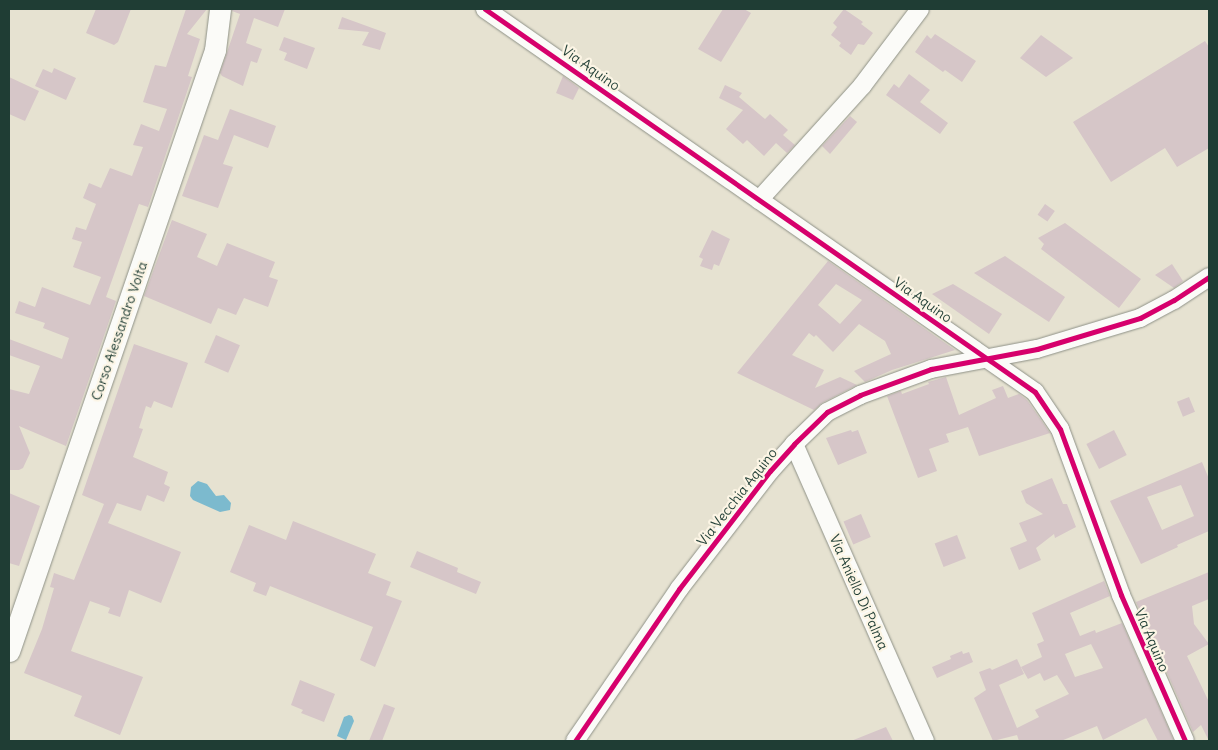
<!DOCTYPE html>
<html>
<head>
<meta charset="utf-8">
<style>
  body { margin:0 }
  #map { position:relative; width:1218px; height:750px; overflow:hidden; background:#e6e2d1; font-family:Delius,sans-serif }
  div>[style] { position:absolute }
  .water>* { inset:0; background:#7cbace }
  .building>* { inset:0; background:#d6c6c8; transform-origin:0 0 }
  .roads { filter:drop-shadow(0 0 1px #8e9187) drop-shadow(0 0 1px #8e9187) }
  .minor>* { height:18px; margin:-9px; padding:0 9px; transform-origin:9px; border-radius:9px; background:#fbfbf8 }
  .major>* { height:21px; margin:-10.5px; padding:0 10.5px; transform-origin:10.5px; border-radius:10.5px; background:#fbfbf8 }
  .cycleway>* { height:5px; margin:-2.5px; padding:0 2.5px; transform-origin:2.5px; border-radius:2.5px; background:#d6006c }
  span { translate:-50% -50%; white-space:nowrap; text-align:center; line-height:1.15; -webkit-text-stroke:4.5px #fcf5e5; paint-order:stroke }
  .street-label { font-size:14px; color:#1f3d34 }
  .frame { position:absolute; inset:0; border:10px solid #1f3d34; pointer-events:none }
</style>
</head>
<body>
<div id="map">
  <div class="water">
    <i style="clip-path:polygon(198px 481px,207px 484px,216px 496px,224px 495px,231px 503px,230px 510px,220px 512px,193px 500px,190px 496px,191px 487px)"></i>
    <i style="clip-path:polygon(349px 715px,352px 716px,354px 721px,346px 740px,337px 736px,344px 717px)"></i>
  </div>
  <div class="building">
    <i style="clip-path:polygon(96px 9px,131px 9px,118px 42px,114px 45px,86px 33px)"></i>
    <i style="clip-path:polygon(186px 9px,207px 9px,187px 34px,200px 39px,188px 76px,192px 77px,148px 207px,139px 204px,106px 297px,116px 301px,66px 446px,19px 426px,30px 453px,23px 468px,19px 470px,9px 470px,9px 389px,29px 394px,40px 366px,9px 355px,9px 339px,62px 359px,69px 338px,43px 328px,45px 323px,15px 313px,19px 301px,35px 307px,42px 287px,90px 305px,101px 277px,73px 267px,82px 242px,72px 239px,76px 227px,86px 230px,96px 204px,83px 198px,89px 183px,101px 188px,110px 168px,132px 176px,143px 147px,133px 145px,141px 124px,159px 131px,167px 109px,143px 102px,155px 65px,166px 67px)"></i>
    <i style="clip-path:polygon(232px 9px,285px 9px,278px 27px,254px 18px,246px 43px,262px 49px,257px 63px,251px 61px,243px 86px,222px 76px,220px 73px,240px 14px,232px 11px)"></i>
    <i style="clip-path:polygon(723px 9px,744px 9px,751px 13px,721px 62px,698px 49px)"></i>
    <i style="clip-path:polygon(844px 9px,863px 22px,861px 24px,873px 33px,864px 45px,858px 44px,851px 55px,839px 46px,841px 43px,831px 35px,837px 27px,833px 23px)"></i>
    <i style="clip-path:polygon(342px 17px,386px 33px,380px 50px,362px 45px,369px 32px,338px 29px)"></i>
    <i style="clip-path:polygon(935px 34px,976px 61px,962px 82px,945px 70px,943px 72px,915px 52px,927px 35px,931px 39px)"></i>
    <i style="clip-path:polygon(1041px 35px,1073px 58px,1046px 77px,1020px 58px)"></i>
    <i style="clip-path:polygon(284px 37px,315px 48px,307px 69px,284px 60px,287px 53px,279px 50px)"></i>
    <i style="clip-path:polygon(1205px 41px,1209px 47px,1209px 148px,1177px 167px,1165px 148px,1111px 182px,1073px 122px)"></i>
    <i style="clip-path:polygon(54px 68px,76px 78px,66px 100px,35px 86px,43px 69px,52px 73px)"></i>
    <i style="clip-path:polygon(909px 74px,930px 90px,920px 102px,948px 123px,940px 134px,886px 95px,894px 84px,899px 88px)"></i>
    <i style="clip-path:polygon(563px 76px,579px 88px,573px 100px,556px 93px)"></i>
    <i style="clip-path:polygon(9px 77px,39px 91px,25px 121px,9px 114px)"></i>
    <i style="clip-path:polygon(725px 85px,742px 93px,739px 97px,765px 119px,770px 114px,788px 130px,783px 135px,795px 145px,787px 153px,776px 143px,764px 156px,747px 140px,743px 144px,726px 129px,743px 110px,719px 98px)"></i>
    <i style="clip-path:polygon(230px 109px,276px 126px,268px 148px,234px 135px,223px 164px,233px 167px,218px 208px,182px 196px,204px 135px,218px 140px)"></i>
    <i style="clip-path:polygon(850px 116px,857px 122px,830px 154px,822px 146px)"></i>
    <i style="left:1045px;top:204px;width:12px;height:13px;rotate:35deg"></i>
    <i style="clip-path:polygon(172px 220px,207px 234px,197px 257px,217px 266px,227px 243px,275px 262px,269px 277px,278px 280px,268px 307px,244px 298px,236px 315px,218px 308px,211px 324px,144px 296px)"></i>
    <i style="clip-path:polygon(1065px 223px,1141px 279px,1119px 308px,1041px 249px,1044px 244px,1038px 238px)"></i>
    <i style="clip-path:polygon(712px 230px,730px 239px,719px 266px,714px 264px,712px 270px,700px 266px,703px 259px,699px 257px)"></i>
    <i style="clip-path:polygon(1005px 256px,1065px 297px,1049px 322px,974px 273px)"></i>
    <i style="clip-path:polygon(evenodd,828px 261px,955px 350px,892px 370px,865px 382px,854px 371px,891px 354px,885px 341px,859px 324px,833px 352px,816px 335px,814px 337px,809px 333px,792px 355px,824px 370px,815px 388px,840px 377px,857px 385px,822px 403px,814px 410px,737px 373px,828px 261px,836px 284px,862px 300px,840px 324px,818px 305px,836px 284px)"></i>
    <i style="clip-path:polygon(1172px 264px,1183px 281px,1174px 288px,1155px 275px)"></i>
    <i style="clip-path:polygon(953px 284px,1002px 314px,989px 334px,932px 294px)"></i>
    <i style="left:216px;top:335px;width:26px;height:30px;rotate:23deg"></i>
    <i style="clip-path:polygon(134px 344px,188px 363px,172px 408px,154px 401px,151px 408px,146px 406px,139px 428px,143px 429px,133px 457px,168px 472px,164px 484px,170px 487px,164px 502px,147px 495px,141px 511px,117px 503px,108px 523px,181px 552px,161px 603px,129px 590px,120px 617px,108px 613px,110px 608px,90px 601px,71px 651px,143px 677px,120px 735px,74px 716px,82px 696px,24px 673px,42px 629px,54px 588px,50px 587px,54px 573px,74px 580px,104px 504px,82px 495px)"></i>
    <i style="clip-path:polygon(946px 377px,959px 415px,996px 398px,992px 390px,1003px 386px,1008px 398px,1019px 394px,1027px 400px,1050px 433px,979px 456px,968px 427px,946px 434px,949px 442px,929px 449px,937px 471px,918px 478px,887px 396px,901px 391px,902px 394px,929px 384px,928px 382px)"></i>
    <i style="left:1189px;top:397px;width:16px;height:13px;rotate:68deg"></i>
    <i style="clip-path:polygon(851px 430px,852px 432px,858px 430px,867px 453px,838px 465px,826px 438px)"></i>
    <i style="left:1114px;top:430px;width:28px;height:31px;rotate:63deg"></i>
    <i style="clip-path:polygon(evenodd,1202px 462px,1209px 479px,1209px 531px,1177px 545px,1178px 547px,1141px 564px,1110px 501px,1202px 462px,1181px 485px,1194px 516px,1162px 530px,1147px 497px,1181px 485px)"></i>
    <i style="clip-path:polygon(1052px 478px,1063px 504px,1067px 504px,1076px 527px,1055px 538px,1054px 534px,1036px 548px,1041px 560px,1019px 570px,1010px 548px,1027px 541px,1019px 523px,1043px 514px,1026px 503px,1021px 491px)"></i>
    <i style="clip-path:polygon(9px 493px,40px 506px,19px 566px,9px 563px)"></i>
    <i style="left:861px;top:514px;width:25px;height:19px;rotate:67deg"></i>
    <i style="clip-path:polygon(293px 521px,376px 554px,368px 573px,391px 582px,386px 595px,402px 601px,375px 667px,360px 660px,373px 627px,270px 586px,266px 596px,253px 591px,256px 583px,230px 572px,249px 525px,286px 540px)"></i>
    <i style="left:957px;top:535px;width:25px;height:24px;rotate:69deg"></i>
    <i style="clip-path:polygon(417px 551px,458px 568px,457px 572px,481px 582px,476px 594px,410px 567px)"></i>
    <i style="clip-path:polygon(1209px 572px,1209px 599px,1192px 606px,1194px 624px,1209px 644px,1187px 656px,1209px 702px,1209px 741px,1201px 725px,1193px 732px,1136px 602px)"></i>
    <i style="clip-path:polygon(evenodd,1104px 581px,1110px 596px,1070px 613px,1080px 636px,1095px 630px,1096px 633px,1122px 623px,1174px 741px,1158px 741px,1146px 718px,1103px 740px,1097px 726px,1061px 741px,1019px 741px,1017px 735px,993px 741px,974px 698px,986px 690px,979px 672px,990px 668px,992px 670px,1017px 659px,1024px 674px,999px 685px,1017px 728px,1039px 717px,1035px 710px,1069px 694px,1057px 675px,1044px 681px,1040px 673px,1028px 679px,1021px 667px,1042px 657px,1037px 644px,1044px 641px,1032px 613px,1104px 581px,1091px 644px,1103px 668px,1075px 677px,1065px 654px,1091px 644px)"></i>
    <i style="clip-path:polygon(962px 651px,963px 654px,969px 652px,973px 662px,937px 678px,932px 667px,951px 659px,950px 656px)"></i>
    <i style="clip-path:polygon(300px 680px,335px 694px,324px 722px,301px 713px,303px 710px,291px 705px)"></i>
    <i style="clip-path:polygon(384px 704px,395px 708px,382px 741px,369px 741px)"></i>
    <i style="clip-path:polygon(886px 727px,893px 741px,851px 741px)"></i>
  </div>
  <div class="roads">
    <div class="minor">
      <i style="left:485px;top:9px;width:670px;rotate:34.85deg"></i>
      <i style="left:1035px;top:392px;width:45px;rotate:56deg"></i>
      <i style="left:1060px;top:429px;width:177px;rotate:69.8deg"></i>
      <i style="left:1121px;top:595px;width:159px;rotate:66.3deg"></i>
      <i style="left:759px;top:200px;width:154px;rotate:-47.9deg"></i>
      <i style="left:862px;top:86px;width:96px;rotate:-53deg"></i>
      <i style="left:794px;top:444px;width:325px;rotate:66.2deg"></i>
      <i style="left:575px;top:741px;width:184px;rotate:-55.6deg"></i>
      <i style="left:679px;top:589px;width:149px;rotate:-52.4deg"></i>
      <i style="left:770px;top:471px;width:36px;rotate:-48deg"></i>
      <i style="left:794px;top:444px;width:46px;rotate:-44.1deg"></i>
      <i style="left:827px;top:412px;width:37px;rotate:-27deg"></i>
      <i style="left:860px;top:395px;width:76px;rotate:-20.1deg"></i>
      <i style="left:931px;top:369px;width:108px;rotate:-10.7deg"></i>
      <i style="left:1037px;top:349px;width:108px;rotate:-16.8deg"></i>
      <i style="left:1140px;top:318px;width:38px;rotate:-28deg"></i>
      <i style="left:1174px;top:300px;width:42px;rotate:-33.3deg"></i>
    </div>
    <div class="major">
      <i style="left:9px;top:651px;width:635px;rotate:-71.08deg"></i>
      <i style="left:215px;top:50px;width:41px;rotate:-83deg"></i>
    </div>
  </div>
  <div class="cycleway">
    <i style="left:485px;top:9px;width:670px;rotate:34.85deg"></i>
    <i style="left:1035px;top:392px;width:45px;rotate:56deg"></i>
    <i style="left:1060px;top:429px;width:177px;rotate:69.8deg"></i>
    <i style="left:1121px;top:595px;width:159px;rotate:66.3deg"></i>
    <i style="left:575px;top:741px;width:184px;rotate:-55.6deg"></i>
    <i style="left:679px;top:589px;width:149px;rotate:-52.4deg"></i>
    <i style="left:770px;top:471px;width:36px;rotate:-48deg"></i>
    <i style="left:794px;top:444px;width:46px;rotate:-44.1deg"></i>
    <i style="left:827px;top:412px;width:37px;rotate:-27deg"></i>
    <i style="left:860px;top:395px;width:76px;rotate:-20.1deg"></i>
    <i style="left:931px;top:369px;width:108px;rotate:-10.7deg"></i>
    <i style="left:1037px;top:349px;width:108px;rotate:-16.8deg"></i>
    <i style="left:1140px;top:318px;width:38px;rotate:-28deg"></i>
    <i style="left:1174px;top:300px;width:42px;rotate:-33.3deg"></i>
  </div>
  <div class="street-label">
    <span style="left:591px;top:68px;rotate:35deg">Via Aquino</span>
    <span style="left:923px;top:300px;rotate:35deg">Via Aquino</span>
    <span style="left:119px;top:331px;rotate:-71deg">Corso Alessandro Volta</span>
    <span style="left:737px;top:497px;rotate:-52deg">Via Vecchia Aquino</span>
    <span style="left:859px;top:592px;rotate:66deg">Via Aniello Di Palma</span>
    <span style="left:1152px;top:640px;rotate:67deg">Via Aquino</span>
  </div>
  <div class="frame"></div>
</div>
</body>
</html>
